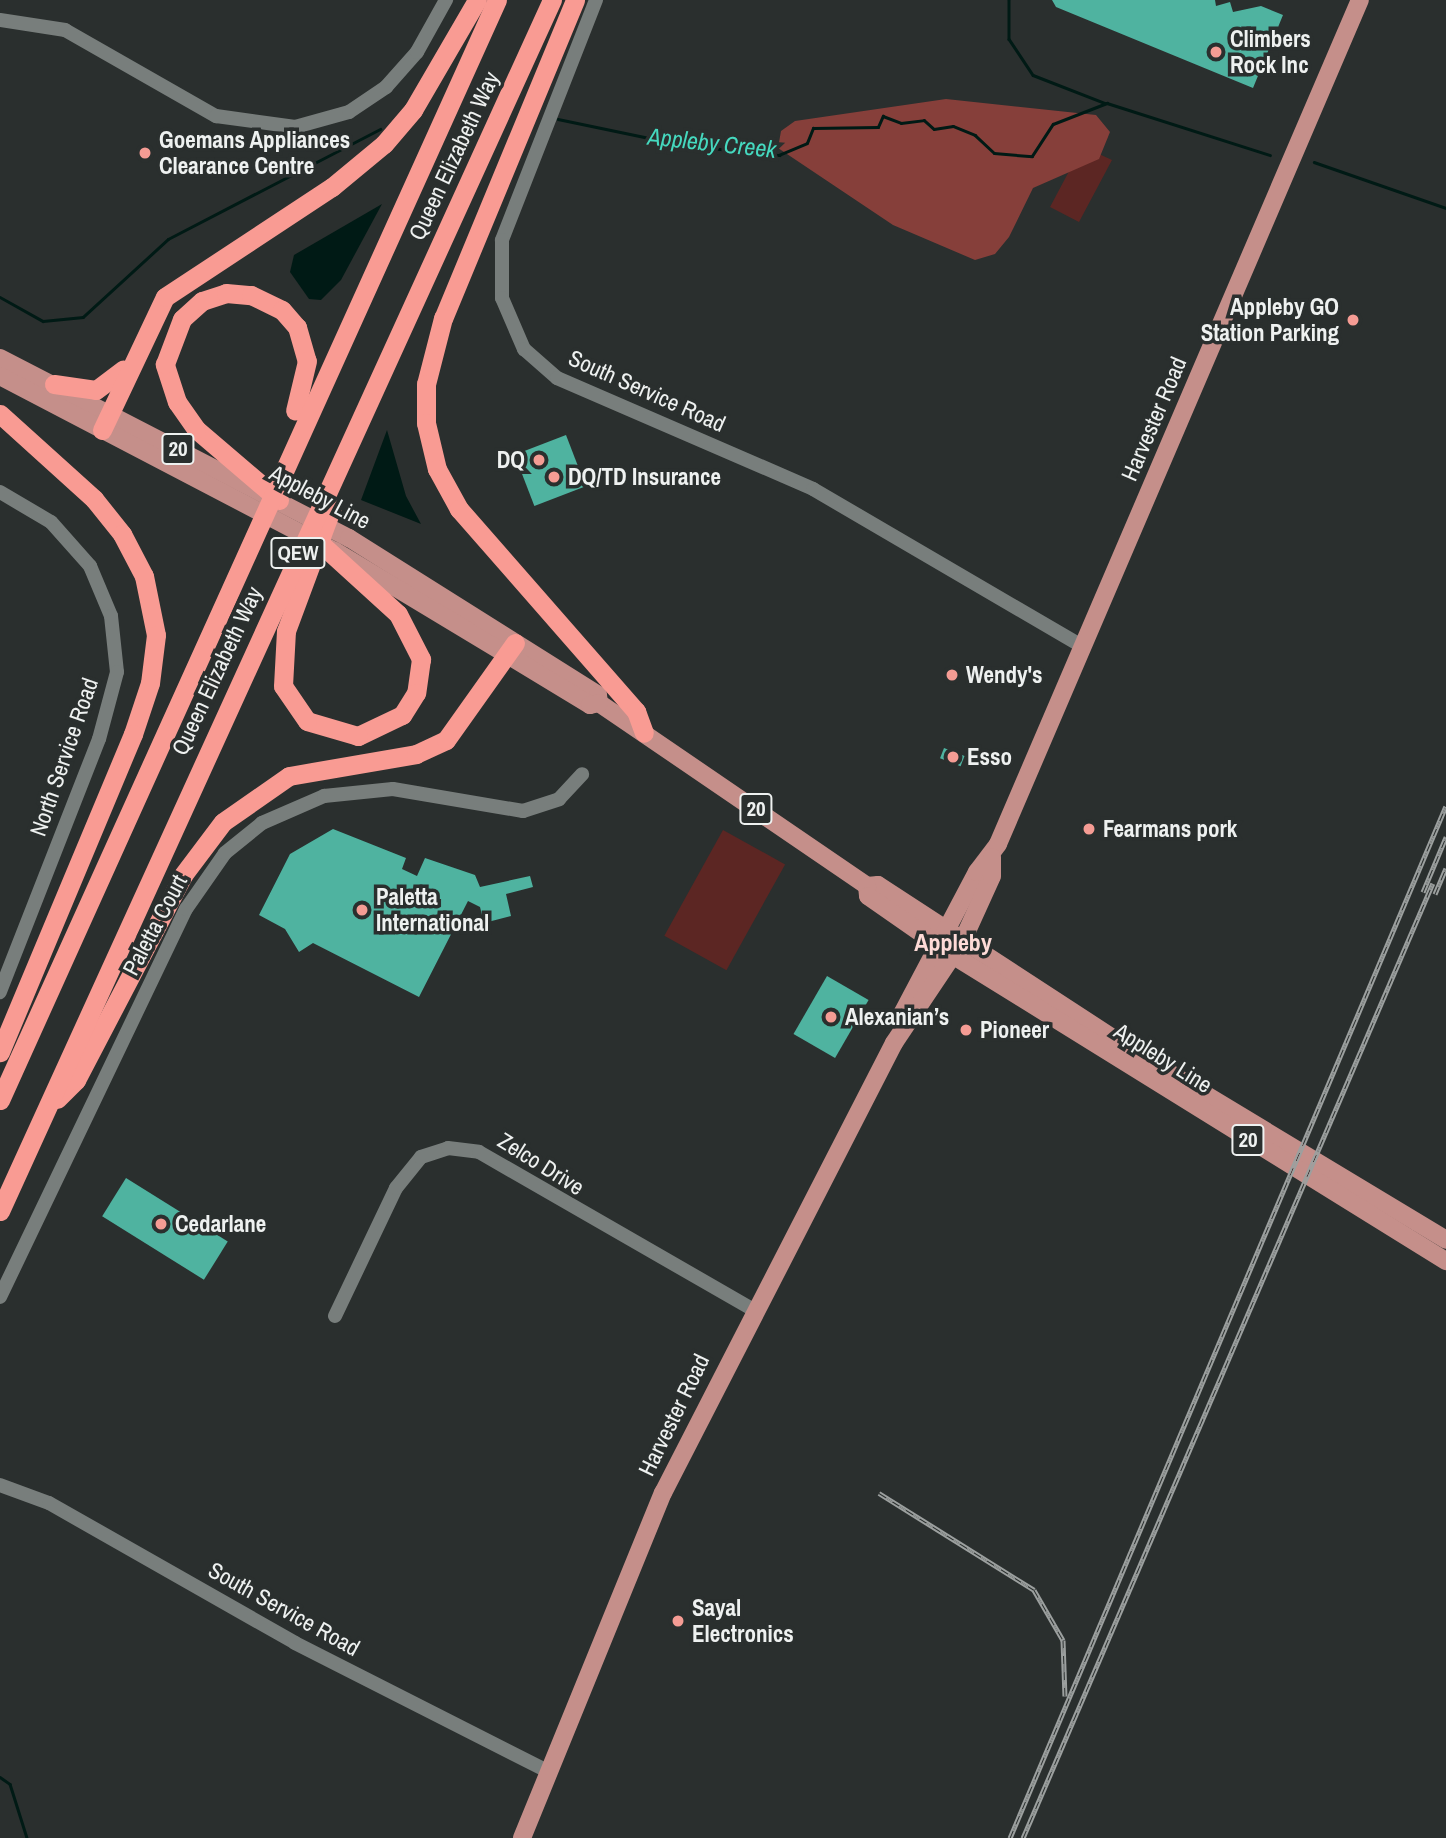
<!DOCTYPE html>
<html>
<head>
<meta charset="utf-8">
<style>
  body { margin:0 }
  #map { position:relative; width:1446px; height:1838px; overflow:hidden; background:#2a2f2e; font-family:"Archivo Narrow",sans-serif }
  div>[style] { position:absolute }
  .green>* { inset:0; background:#5c2623; transform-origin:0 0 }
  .forest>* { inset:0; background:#863f3a }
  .water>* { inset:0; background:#001a15 }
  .stream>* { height:2.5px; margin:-1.25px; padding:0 1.25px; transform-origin:1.25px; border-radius:1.25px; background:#001a15 }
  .building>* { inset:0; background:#4fb3a0; transform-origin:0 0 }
  .minor>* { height:14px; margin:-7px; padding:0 7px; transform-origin:7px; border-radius:7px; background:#787e7c }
  .major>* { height:18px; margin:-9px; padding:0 9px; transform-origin:9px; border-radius:9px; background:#c58f8a }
  .highway>* { height:19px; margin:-9.5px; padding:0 9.5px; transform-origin:9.5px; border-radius:9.5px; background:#f99b93 }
  .rail>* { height:5px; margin-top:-2.5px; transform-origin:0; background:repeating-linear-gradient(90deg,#2a2f2e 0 8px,#9ca09f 0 16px); box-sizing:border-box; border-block:2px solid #9ca09f }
  .dots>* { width:19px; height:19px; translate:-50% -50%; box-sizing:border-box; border:4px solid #2a2f2e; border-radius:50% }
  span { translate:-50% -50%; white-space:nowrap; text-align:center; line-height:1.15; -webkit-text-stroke:7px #2a2f2e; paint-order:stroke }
  .shield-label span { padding:2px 5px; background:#2a2f2e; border:2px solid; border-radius:5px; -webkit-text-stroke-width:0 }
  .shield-label { font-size:21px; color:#eef1f0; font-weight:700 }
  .poi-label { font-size:23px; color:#eef1f0; font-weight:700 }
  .left { translate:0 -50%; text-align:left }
  .right { translate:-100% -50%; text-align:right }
  .street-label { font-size:23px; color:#eef1f0 }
  .water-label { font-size:24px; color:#45d9bf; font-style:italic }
  .neighbourhood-label { font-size:24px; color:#fedbd7; font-weight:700 }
</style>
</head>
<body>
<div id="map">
  <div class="green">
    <i style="clip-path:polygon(1092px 128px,1108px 137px,1099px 154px,1112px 160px,1079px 222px,1050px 207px)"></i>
    <i style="left:723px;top:830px;width:71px;height:121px;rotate:29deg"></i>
  </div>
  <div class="forest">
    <i style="clip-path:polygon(946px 99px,1096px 115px,1110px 132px,1099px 159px,1033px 188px,1009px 237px,995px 254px,975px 260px,893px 225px,778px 148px,781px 131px,795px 121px)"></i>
  </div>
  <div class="water">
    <i style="clip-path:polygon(382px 204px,341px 280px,321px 300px,309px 299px,290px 272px,294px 255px)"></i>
    <i style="clip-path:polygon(387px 430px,406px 496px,421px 524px,361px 500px)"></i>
  </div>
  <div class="stream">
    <i style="left:1009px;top:0;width:39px;rotate:90deg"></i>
    <i style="left:1009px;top:39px;width:43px;rotate:56.3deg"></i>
    <i style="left:1033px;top:75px;width:77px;rotate:21.3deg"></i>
    <i style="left:558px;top:119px;width:127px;rotate:11.8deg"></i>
    <i style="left:682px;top:145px;width:98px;rotate:5.9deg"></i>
    <i style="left:779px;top:155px;width:30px;rotate:-23deg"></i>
    <i style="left:807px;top:143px;width:16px;rotate:-68deg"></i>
    <i style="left:813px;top:128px;width:65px;rotate:-0.9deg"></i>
    <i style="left:878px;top:127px;width:12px;rotate:-66deg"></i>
    <i style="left:883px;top:116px;width:19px;rotate:21deg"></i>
    <i style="left:901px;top:123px;width:23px;rotate:-7deg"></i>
    <i style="left:924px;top:120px;width:13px;rotate:42deg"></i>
    <i style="left:934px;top:129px;width:19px;rotate:-9deg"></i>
    <i style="left:953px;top:126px;width:24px;rotate:22deg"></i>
    <i style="left:975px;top:135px;width:26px;rotate:43deg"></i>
    <i style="left:994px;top:153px;width:38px;rotate:5deg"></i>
    <i style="left:1032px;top:156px;width:38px;rotate:-57deg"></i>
    <i style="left:1053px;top:124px;width:58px;rotate:-21.3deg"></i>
    <i style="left:1107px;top:103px;width:171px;rotate:17.7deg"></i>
    <i style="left:1314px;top:162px;width:140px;rotate:19.2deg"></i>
    <i style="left:0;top:297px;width:49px;rotate:29.2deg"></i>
    <i style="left:43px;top:321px;width:40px;rotate:-5.7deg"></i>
    <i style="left:83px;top:317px;width:115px;rotate:-42.5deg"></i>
    <i style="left:168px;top:239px;width:239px;rotate:-27.4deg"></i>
    <i style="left:0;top:1777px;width:12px;rotate:35deg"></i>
    <i style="left:10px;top:1784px;width:57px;rotate:72.5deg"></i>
  </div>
  <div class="building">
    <i style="clip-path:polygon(1052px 0,1215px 0,1216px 6px,1230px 2px,1233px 12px,1261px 6px,1283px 15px,1253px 88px,1056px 7px)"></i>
    <i style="left:566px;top:435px;width:55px;height:55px;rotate:69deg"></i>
    <i style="left:944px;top:748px;width:22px;height:11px;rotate:21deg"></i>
    <i style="clip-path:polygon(333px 829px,406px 858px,402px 869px,417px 876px,425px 858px,475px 875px,480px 887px,530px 876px,533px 887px,506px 894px,511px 916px,484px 923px,480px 907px,468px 901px,419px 997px,313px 943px,299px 952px,285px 929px,259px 915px,290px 854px)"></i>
    <i style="left:827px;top:976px;width:48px;height:67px;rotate:30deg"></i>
    <i style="left:126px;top:1178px;width:120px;height:45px;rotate:32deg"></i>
  </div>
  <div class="minor">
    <i style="left:596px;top:0;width:258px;rotate:111.4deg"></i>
    <i style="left:502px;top:240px;width:58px;rotate:90deg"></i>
    <i style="left:502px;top:298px;width:56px;rotate:66.7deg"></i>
    <i style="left:524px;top:349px;width:44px;rotate:41.3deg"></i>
    <i style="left:557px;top:378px;width:279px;rotate:23.4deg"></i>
    <i style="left:813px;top:489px;width:313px;rotate:30.3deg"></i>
    <i style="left:0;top:20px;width:66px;rotate:8.7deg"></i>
    <i style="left:65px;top:30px;width:174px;rotate:29.7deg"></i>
    <i style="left:216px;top:116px;width:80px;rotate:7.9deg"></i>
    <i style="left:295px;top:127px;width:56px;rotate:-15.5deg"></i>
    <i style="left:349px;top:112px;width:45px;rotate:-34deg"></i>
    <i style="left:386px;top:87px;width:47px;rotate:-48.5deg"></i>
    <i style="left:417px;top:52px;width:60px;rotate:-60.9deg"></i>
    <i style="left:0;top:492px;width:59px;rotate:30.5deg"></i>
    <i style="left:51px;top:522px;width:59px;rotate:48.4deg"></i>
    <i style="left:90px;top:566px;width:54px;rotate:67.2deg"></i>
    <i style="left:111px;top:616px;width:56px;rotate:83.9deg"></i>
    <i style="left:117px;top:672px;width:69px;rotate:105deg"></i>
    <i style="left:99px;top:739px;width:272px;rotate:111.4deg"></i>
    <i style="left:0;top:1297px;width:430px;rotate:-64.4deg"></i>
    <i style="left:186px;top:909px;width:68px;rotate:-55.1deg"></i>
    <i style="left:225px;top:853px;width:48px;rotate:-39deg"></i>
    <i style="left:262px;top:823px;width:68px;rotate:-23.5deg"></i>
    <i style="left:324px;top:796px;width:69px;rotate:-5.8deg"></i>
    <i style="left:393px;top:789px;width:132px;rotate:9.6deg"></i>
    <i style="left:523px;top:811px;width:38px;rotate:-18deg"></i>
    <i style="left:559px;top:799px;width:34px;rotate:-47deg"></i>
    <i style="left:335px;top:1316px;width:142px;rotate:-64.5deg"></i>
    <i style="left:396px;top:1188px;width:40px;rotate:-51deg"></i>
    <i style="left:421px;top:1157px;width:28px;rotate:-18deg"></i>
    <i style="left:448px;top:1148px;width:31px;rotate:7deg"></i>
    <i style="left:479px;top:1152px;width:317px;rotate:29.9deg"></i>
    <i style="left:0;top:1485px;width:52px;rotate:20.2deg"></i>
    <i style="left:49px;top:1503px;width:283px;rotate:29.6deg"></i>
    <i style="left:295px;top:1643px;width:283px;rotate:26.9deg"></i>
  </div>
  <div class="major">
    <i style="left:0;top:358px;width:393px;rotate:27.3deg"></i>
    <i style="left:349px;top:538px;width:294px;rotate:32.2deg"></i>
    <i style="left:598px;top:695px;width:8px;rotate:83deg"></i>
    <i style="left:599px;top:703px;width:325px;rotate:34.3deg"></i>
    <i style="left:867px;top:886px;width:11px;rotate:-5deg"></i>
    <i style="left:878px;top:885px;width:298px;rotate:33.1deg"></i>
    <i style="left:1128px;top:1048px;width:371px;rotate:31.1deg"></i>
    <i style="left:0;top:376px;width:378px;rotate:27.6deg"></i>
    <i style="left:335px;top:551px;width:298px;rotate:31.1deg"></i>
    <i style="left:590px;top:705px;width:9px;rotate:-13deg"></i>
    <i style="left:867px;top:886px;width:10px;rotate:84deg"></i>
    <i style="left:868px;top:896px;width:105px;rotate:34.9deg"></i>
    <i style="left:954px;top:956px;width:579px;rotate:31.8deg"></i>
    <i style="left:902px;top:1029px;width:15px;rotate:-90deg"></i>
    <i style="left:902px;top:1014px;width:161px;rotate:-62.2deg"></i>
    <i style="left:977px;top:872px;width:35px;rotate:-53deg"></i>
    <i style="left:998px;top:844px;width:918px;rotate:-66.79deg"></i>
    <i style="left:522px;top:1838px;width:373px;rotate:-67.8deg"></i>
    <i style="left:663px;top:1493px;width:506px;rotate:-62.83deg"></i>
    <i style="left:894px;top:1043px;width:124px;rotate:-56.2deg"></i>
    <i style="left:963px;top:940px;width:70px;rotate:-65.6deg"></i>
    <i style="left:992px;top:876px;width:19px;rotate:-90deg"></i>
  </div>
  <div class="highway">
    <i style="left:575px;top:0;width:344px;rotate:112.5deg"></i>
    <i style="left:443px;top:318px;width:68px;rotate:104.4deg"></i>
    <i style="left:426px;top:384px;width:39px;rotate:90deg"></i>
    <i style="left:426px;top:423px;width:47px;rotate:76.6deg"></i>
    <i style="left:437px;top:469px;width:46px;rotate:61.2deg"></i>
    <i style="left:459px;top:509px;width:269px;rotate:48.8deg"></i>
    <i style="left:636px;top:711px;width:23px;rotate:70deg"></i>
    <i style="left:54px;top:384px;width:42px;rotate:8.1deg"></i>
    <i style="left:96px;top:390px;width:34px;rotate:-37deg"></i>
    <i style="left:0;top:414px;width:127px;rotate:42.1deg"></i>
    <i style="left:94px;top:499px;width:45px;rotate:51.3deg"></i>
    <i style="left:122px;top:534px;width:47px;rotate:62.4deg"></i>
    <i style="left:144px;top:576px;width:60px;rotate:78.5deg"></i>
    <i style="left:156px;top:635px;width:48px;rotate:97.1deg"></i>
    <i style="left:150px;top:683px;width:54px;rotate:108.4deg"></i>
    <i style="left:133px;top:734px;width:345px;rotate:112.7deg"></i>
    <i style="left:102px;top:430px;width:147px;rotate:-64.7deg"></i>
    <i style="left:165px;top:297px;width:200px;rotate:-33.4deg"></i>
    <i style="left:332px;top:187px;width:67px;rotate:-39.6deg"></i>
    <i style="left:384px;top:144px;width:45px;rotate:-49.5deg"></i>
    <i style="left:413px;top:110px;width:127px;rotate:-59.8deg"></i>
    <i style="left:279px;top:500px;width:109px;rotate:-139.5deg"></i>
    <i style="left:196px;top:429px;width:33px;rotate:-125deg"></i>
    <i style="left:177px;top:402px;width:40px;rotate:-108deg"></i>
    <i style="left:165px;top:364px;width:48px;rotate:-69.3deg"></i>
    <i style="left:182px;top:319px;width:27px;rotate:-42deg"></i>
    <i style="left:202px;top:301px;width:25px;rotate:-18deg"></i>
    <i style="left:226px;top:293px;width:25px;rotate:5deg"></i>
    <i style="left:251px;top:295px;width:34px;rotate:26deg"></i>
    <i style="left:282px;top:310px;width:23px;rotate:49deg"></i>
    <i style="left:297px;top:327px;width:35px;rotate:74deg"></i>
    <i style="left:307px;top:361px;width:51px;rotate:103.5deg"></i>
    <i style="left:321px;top:544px;width:104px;rotate:42.3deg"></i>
    <i style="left:398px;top:614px;width:51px;rotate:62.9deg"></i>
    <i style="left:421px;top:659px;width:34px;rotate:98deg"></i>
    <i style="left:416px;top:693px;width:26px;rotate:122deg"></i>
    <i style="left:402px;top:715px;width:49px;rotate:154.5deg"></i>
    <i style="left:358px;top:736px;width:53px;rotate:-163.6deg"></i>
    <i style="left:307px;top:721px;width:42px;rotate:-124.4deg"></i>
    <i style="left:283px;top:686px;width:55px;rotate:-86.9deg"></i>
    <i style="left:286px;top:631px;width:132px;rotate:-69.6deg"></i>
    <i style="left:57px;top:1099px;width:27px;rotate:-45deg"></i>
    <i style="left:76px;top:1080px;width:231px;rotate:-62.4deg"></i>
    <i style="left:183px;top:875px;width:66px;rotate:-53deg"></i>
    <i style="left:223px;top:822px;width:80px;rotate:-34.9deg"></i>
    <i style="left:289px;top:776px;width:129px;rotate:-9.8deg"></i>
    <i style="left:416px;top:754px;width:33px;rotate:-25deg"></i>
    <i style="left:446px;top:740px;width:119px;rotate:-54.6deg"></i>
    <i style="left:0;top:1100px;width:1207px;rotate:-65.69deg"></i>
    <i style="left:0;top:1211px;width:1331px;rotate:-65.5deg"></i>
  </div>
  <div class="rail">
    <i style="left:1423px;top:892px;width:60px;rotate:-67.3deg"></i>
    <i style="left:1435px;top:894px;width:28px;rotate:-67deg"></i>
    <i style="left:879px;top:1493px;width:183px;rotate:32deg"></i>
    <i style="left:1034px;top:1590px;width:58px;rotate:59.9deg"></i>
    <i style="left:1063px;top:1640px;width:56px;rotate:88deg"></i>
    <i style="left:1010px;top:1838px;width:1120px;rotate:-67.1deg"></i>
    <i style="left:1023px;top:1838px;width:1039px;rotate:-66.77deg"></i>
  </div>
  <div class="dots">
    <i style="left:1216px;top:52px;background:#f59c94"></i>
    <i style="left:145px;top:153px;background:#f59c94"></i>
    <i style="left:1353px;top:320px;background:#f59c94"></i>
    <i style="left:539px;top:460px;background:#f59c94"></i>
    <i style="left:554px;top:477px;background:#f59c94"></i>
    <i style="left:952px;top:675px;background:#f59c94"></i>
    <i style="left:953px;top:757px;background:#f59c94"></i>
    <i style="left:1089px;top:829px;background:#f59c94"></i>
    <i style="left:362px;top:910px;background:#f59c94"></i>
    <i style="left:831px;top:1017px;background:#f59c94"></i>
    <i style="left:966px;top:1030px;background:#f59c94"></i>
    <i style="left:161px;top:1224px;background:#f59c94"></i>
    <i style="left:678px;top:1621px;background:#f59c94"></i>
  </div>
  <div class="shield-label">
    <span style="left:178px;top:449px">20</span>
    <span style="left:298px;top:553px">QEW</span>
    <span style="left:756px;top:809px">20</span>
    <span style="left:1248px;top:1140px">20</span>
  </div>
  <div class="poi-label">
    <span class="left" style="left:1230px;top:52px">Climbers<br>Rock Inc</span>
    <span class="left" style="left:159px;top:153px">Goemans Appliances<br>Clearance Centre</span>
    <span class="right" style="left:1339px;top:320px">Appleby GO<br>Station Parking</span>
    <span class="right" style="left:525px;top:460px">DQ</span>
    <span class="left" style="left:568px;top:477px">DQ/TD Insurance</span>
    <span class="left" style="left:966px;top:675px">Wendy's</span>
    <span class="left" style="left:967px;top:757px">Esso</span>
    <span class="left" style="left:1103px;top:829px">Fearmans pork</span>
    <span class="left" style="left:376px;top:910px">Paletta<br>International</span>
    <span class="left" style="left:845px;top:1017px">Alexanian’s</span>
    <span class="left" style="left:980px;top:1030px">Pioneer</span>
    <span class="left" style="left:175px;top:1224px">Cedarlane</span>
    <span class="left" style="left:692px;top:1621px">Sayal<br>Electronics</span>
  </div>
  <div class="street-label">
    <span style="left:454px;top:156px;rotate:-65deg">Queen Elizabeth Way</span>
    <span style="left:647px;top:391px;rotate:24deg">South Service Road</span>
    <span style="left:1154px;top:419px;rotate:-67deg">Harvester Road</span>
    <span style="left:320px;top:497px;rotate:28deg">Appleby Line</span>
    <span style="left:217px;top:671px;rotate:-65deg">Queen Elizabeth Way</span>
    <span style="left:64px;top:757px;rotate:-71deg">North Service Road</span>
    <span style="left:155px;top:925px;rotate:-62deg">Paletta Court</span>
    <span style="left:1163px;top:1058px;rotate:32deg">Appleby Line</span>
    <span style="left:541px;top:1164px;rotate:32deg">Zelco Drive</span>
    <span style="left:674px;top:1415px;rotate:-64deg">Harvester Road</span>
    <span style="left:284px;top:1609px;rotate:29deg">South Service Road</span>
  </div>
  <div class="water-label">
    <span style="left:712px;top:143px;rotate:6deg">Appleby Creek</span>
  </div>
  <div class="neighbourhood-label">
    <span style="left:953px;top:943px">Appleby</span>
  </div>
</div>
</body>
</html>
